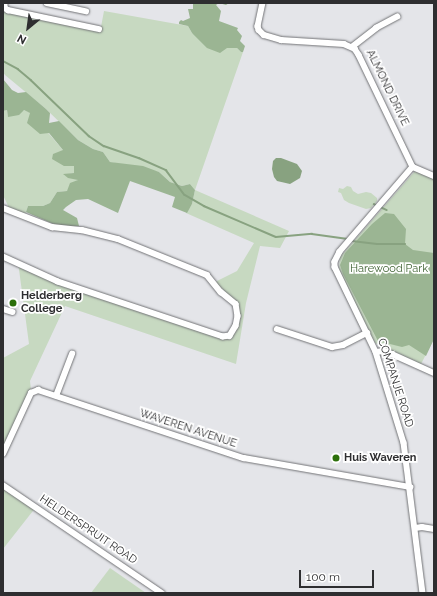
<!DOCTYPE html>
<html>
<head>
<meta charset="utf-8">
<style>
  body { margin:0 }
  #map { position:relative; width:437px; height:596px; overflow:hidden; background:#e4e5e9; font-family:Raleway,sans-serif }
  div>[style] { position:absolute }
  .green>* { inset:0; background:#c7d9c1 }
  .forest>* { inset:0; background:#9bb593 }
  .water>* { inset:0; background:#88a280 }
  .stream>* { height:1.5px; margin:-0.75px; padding:0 0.75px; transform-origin:0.75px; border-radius:0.75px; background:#88a280 }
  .roads { filter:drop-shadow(0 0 1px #727376) drop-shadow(0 0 1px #727376) }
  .street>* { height:5.5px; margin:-2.75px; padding:0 2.75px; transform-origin:2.75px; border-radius:2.75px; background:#fff }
  .dots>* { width:11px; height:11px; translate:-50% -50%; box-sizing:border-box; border:2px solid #fff; border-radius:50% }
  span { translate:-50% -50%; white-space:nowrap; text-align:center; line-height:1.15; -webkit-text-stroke:3.5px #fff; paint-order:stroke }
  .street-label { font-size:11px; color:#2e2e30 }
  .park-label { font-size:11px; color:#3e6232 }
  .poi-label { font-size:11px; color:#2e2e30; font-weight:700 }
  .left { translate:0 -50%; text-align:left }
  .frame { position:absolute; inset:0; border:4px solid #2e2e30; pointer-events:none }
  .north { position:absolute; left:8px; top:8px; width:40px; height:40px; -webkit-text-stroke:3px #fff; paint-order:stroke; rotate:209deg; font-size:11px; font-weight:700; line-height:16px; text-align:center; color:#2e2e30 }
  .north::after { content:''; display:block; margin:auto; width:14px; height:18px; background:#2e2e30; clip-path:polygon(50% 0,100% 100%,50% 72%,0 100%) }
  .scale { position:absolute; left:299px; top:570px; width:75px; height:18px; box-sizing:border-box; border:2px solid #2e2e30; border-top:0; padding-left:5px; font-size:12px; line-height:14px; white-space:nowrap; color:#2e2e30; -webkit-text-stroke:3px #fff; paint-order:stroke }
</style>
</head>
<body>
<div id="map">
  <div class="green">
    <i style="clip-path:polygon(3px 3px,14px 13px,100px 32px,104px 11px,188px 26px,192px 33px,227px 48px,237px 48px,241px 52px,243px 52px,195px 190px,289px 231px,280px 248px,260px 246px,246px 303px,236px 364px,65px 306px,30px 381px,31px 390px,3px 449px,3px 358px,29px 344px,18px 262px,58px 282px,223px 337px,232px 334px,237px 309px,215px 284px,217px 281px,237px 271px,254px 243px,186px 213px,192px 204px,195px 190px,190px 184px,182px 186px,170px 182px,159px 172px,110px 162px,103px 152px,93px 149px,78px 140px,46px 109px,5px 75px,3px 72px)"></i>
    <i style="clip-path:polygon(7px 110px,8px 116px,24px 110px,31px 113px,63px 150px,74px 166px,74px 173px,64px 175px,79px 179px,67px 191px,57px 192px,50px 203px,43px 206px,28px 206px,25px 216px,10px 210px,3px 195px,3px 111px)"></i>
    <i style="clip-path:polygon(415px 171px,434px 178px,434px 339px,421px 364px,375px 343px,339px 272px,340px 257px)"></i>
    <i style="clip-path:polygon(347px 186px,351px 187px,353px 191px,358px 194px,366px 192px,371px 193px,377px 198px,377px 201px,371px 208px,366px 209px,349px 203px,344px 200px,341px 193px,338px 192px,339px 188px,343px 189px)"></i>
    <i style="clip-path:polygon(3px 485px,36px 507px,3px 549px)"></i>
    <i style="clip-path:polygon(110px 568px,146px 593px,91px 593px)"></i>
  </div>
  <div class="forest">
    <i style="clip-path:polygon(193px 3px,229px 3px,226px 5px,219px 3px,216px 5px,221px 11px,219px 21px,238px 28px,237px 30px,242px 36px,240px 41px,245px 46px,243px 52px,241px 52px,237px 48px,227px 48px,220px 53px,207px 48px,192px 33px,188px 26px,179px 24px,179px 22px,181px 20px,183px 21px,190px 18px,188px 9px,193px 9px)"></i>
    <i style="clip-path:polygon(3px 79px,12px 90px,18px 93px,26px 92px,46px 109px,50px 113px,49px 123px,59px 121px,78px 140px,93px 149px,103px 152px,110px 162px,143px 166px,159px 172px,170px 182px,182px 186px,190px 184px,195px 190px,192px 204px,187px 213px,172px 207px,175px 197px,130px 181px,118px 213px,88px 199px,76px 200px,66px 207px,63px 210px,77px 218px,79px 226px,60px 226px,51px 223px,26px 212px,28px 206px,43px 206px,50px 203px,57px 192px,67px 191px,70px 183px,78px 180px,68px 178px,63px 174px,74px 173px,74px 166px,64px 166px,52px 159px,53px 154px,63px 150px,49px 133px,40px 134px,27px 123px,30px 113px,24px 110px,19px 115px,8px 117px,7px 110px,3px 111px)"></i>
    <i style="clip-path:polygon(385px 213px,394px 214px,406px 229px,405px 244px,413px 250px,434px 253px,434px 339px,426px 356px,409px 345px,402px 347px,378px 341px,343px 274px,340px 265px,345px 253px,372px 224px)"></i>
  </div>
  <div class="water">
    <i style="clip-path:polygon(276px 158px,281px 158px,297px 164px,302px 171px,300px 178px,290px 184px,277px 181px,274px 177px,272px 169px,273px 161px)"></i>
  </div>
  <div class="stream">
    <i style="left:3px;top:61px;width:17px;rotate:28deg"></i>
    <i style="left:18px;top:69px;width:17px;rotate:40deg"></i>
    <i style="left:31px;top:80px;width:81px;rotate:44deg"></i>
    <i style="left:89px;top:136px;width:18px;rotate:34deg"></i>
    <i style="left:104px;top:146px;width:37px;rotate:19deg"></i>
    <i style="left:139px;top:158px;width:30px;rotate:24deg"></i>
    <i style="left:166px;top:170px;width:31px;rotate:53deg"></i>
    <i style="left:185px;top:195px;width:22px;rotate:30deg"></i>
    <i style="left:204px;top:206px;width:78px;rotate:23.3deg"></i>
    <i style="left:276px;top:237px;width:36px;rotate:-5deg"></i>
    <i style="left:312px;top:234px;width:36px;rotate:8deg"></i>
    <i style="left:374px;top:204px;width:14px;rotate:25deg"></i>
    <i style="left:352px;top:241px;width:25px;rotate:7deg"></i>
    <i style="left:377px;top:244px;width:28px"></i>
  </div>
  <div class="roads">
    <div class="street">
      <i style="left:5px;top:3px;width:5px;rotate:90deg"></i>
      <i style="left:5px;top:8px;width:4px;rotate:34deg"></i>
      <i style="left:8px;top:10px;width:93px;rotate:11.8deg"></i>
      <i style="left:47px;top:3px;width:40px;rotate:12deg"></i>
      <i style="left:263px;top:3px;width:24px;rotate:102deg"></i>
      <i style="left:258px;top:26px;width:4px;rotate:76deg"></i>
      <i style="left:259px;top:30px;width:7px;rotate:45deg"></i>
      <i style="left:264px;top:35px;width:18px;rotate:16deg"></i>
      <i style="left:281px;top:40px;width:63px;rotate:3.6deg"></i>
      <i style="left:344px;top:44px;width:12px;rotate:24deg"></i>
      <i style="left:355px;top:49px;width:7px;rotate:56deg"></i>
      <i style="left:359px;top:55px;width:124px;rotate:64.3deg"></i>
      <i style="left:352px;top:47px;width:31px;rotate:-38deg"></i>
      <i style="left:376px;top:28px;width:24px;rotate:-28deg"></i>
      <i style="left:413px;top:167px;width:112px;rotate:130.7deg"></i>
      <i style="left:340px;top:252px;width:11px;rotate:117deg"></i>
      <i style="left:335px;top:262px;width:5px;rotate:90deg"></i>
      <i style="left:335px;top:267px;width:94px;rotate:64.2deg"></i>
      <i style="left:376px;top:352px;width:95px;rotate:72.9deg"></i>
      <i style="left:404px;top:443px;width:151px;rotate:82.8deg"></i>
      <i style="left:413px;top:167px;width:23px;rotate:23deg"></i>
      <i style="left:3px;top:208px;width:53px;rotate:21.2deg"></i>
      <i style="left:52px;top:227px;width:30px;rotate:6deg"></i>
      <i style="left:82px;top:230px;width:37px;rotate:14deg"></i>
      <i style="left:118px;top:239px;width:96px;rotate:22deg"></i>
      <i style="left:207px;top:275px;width:22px;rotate:51deg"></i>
      <i style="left:221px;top:292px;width:19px;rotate:39deg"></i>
      <i style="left:236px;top:304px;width:12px;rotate:81deg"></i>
      <i style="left:238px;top:316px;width:10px;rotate:101deg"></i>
      <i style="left:236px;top:326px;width:12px;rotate:121deg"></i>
      <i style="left:230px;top:336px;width:7px;rotate:172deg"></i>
      <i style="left:223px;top:337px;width:174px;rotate:-161.6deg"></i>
      <i style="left:58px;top:282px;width:60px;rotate:-155.6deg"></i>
      <i style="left:3px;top:309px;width:10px;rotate:17deg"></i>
      <i style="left:277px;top:329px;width:58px;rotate:18.1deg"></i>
      <i style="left:332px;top:347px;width:11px;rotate:-10deg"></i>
      <i style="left:343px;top:345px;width:27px;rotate:-27deg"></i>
      <i style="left:376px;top:352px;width:8px;rotate:-7deg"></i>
      <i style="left:384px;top:351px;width:9px;rotate:21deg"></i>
      <i style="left:392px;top:354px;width:46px;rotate:24.3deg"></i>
      <i style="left:56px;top:396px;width:45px;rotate:-69.1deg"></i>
      <i style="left:3px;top:454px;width:67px;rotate:-65.3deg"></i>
      <i style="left:31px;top:393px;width:8px;rotate:-23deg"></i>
      <i style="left:38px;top:390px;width:217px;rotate:18.3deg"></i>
      <i style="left:244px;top:458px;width:169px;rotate:9.9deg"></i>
      <i style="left:3px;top:485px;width:192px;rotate:34.2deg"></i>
      <i style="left:415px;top:528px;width:7px;rotate:-8deg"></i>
      <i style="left:422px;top:527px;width:12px;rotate:9deg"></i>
    </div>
  </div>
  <div class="dots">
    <i style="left:13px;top:303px;background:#2c700b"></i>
    <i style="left:336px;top:458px;background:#2c700b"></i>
  </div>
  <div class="street-label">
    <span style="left:387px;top:88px;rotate:64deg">ALMOND DRIVE</span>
    <span style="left:395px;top:383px;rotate:72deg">COMPANJE ROAD</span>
    <span style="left:188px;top:429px;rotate:18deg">WAVEREN AVENUE</span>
    <span style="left:88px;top:530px;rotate:34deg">HELDERSPRUIT ROAD</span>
  </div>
  <div class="park-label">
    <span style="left:389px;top:269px">Harewood Park</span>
  </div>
  <div class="poi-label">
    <span class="left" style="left:21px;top:303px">Helderberg<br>College</span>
    <span class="left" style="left:344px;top:458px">Huis Waveren</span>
  </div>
  <div class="frame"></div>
  <div class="north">N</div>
  <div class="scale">100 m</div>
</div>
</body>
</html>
